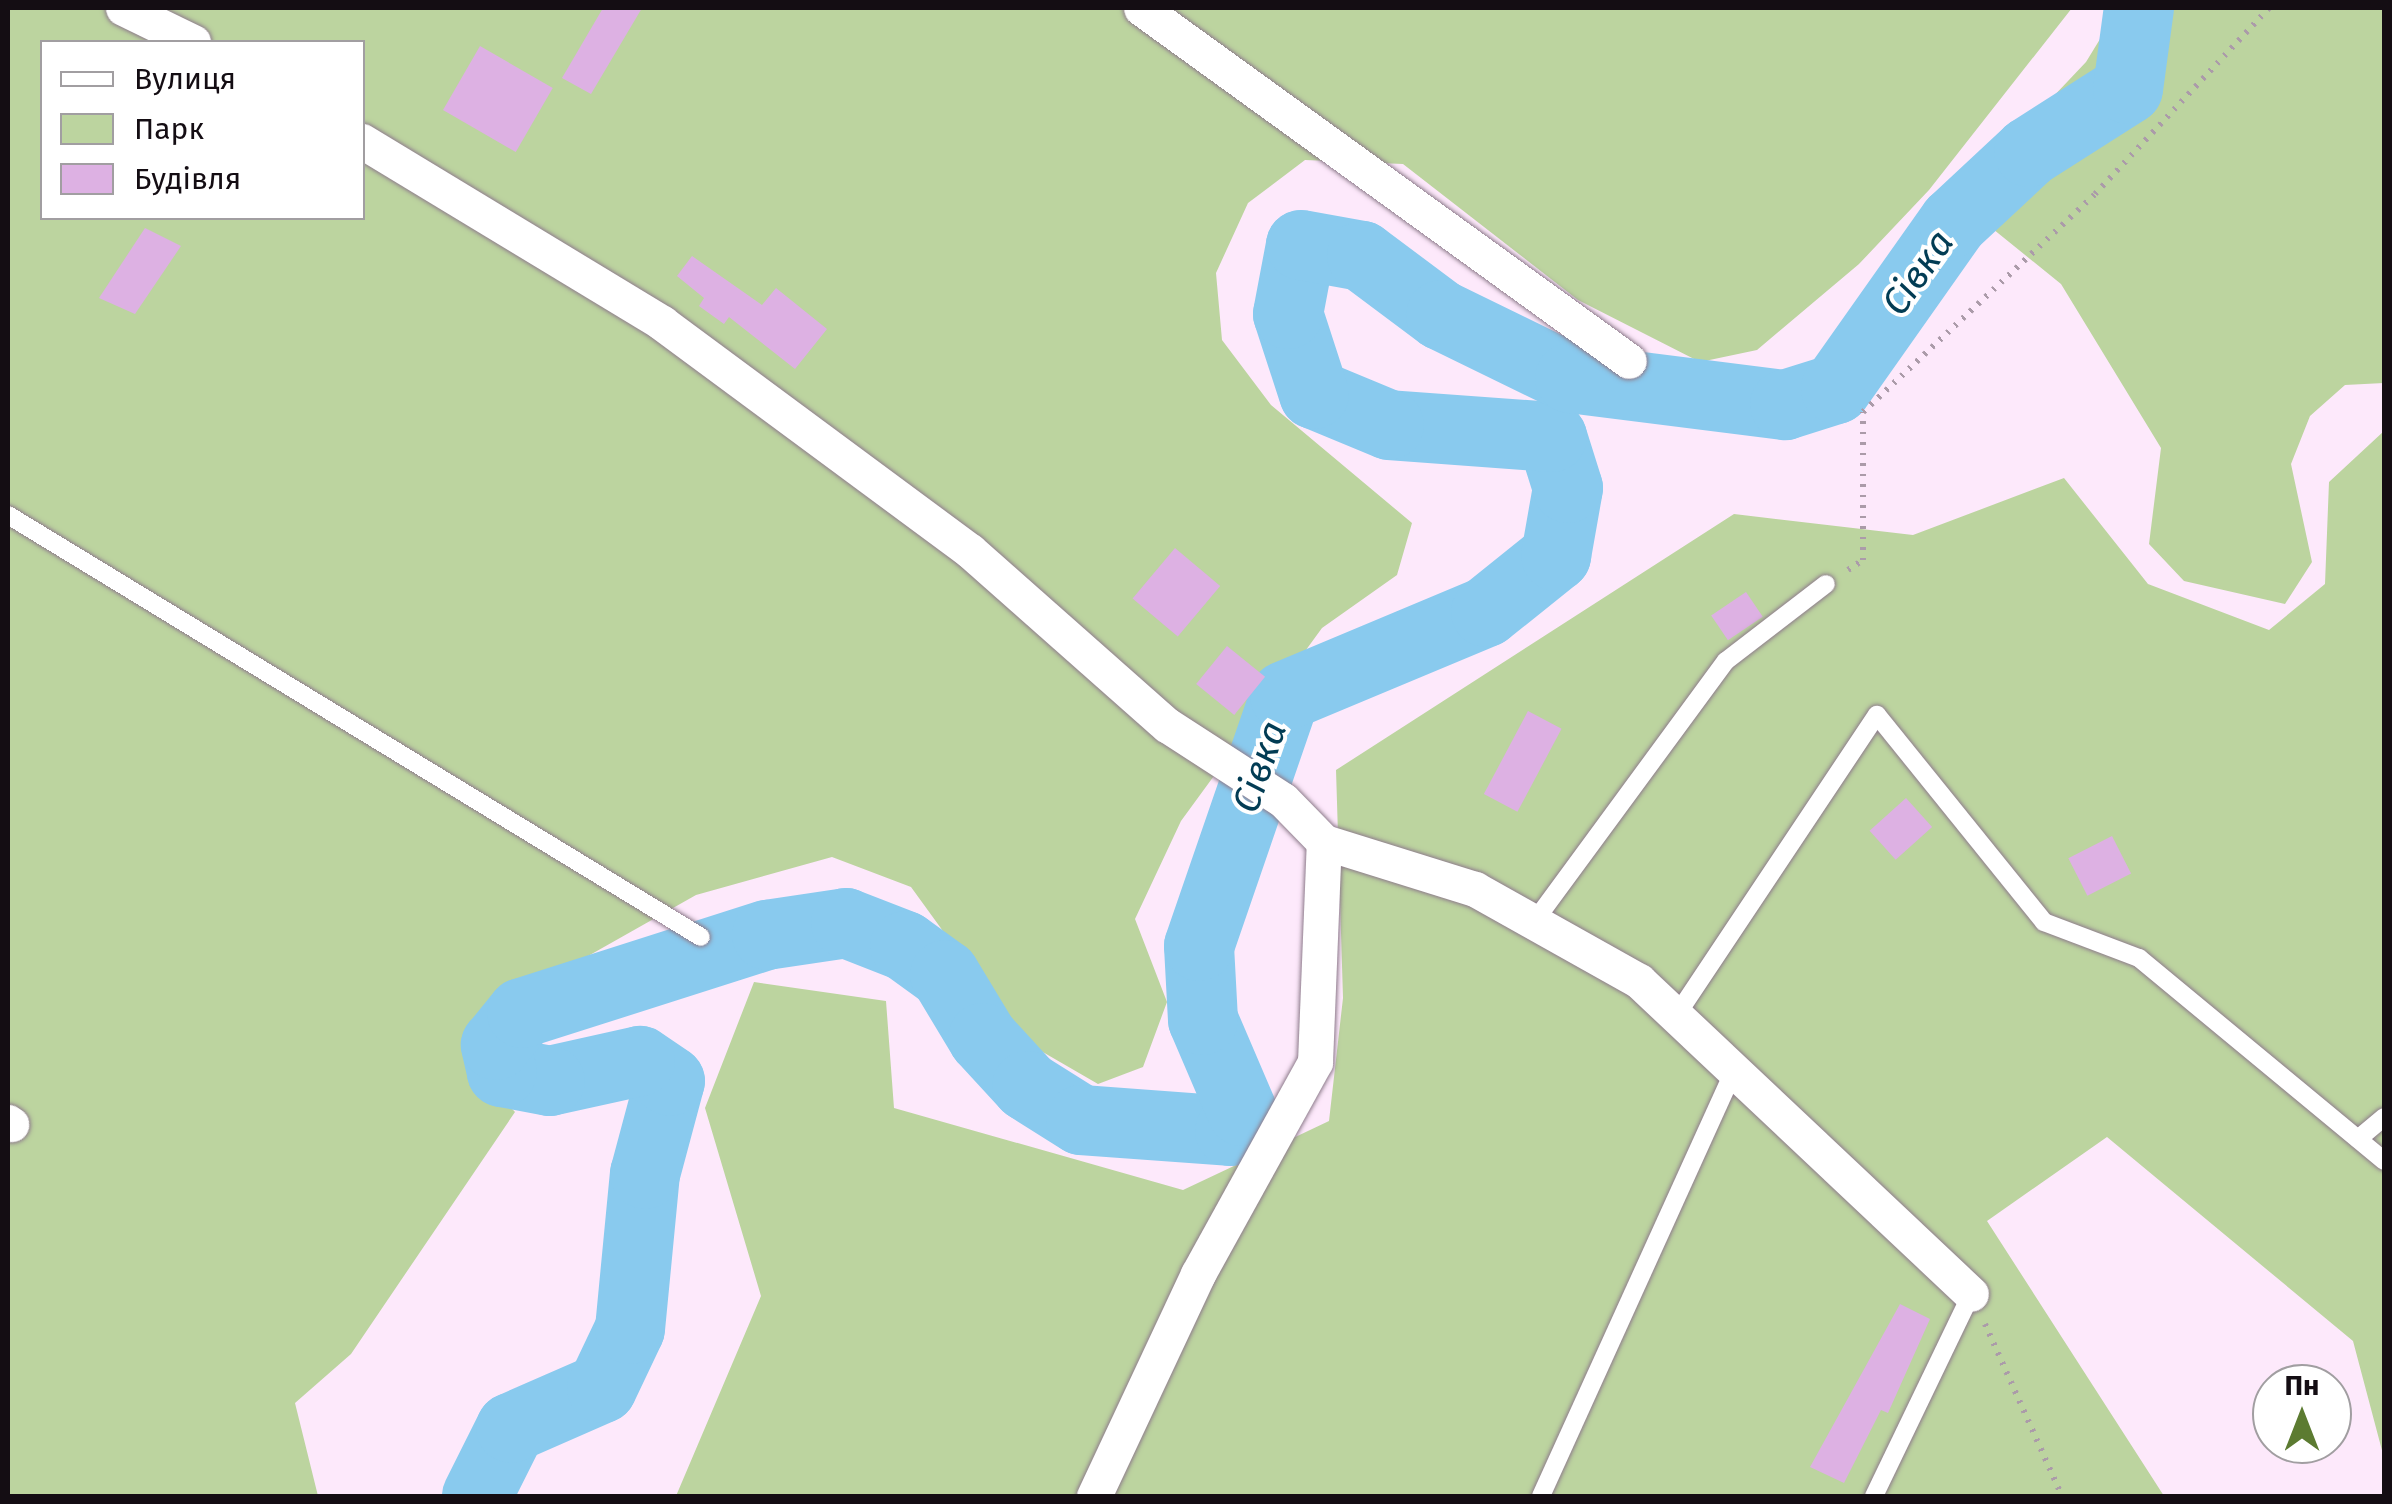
<!DOCTYPE html>
<html>
<head>
<meta charset="utf-8">
<style>
  body { margin:0 }
  #map { position:relative; width:2392px; height:1504px; overflow:hidden; background:#fde9fb; font-family:"Fira Sans",sans-serif }
  div>[style] { position:absolute }
  .green>* { inset:0; background:#bcd49f }
  .river>* { height:70px; margin:-35px; padding:0 35px; transform-origin:35px; border-radius:35px; background:#89caee }
  .building>* { inset:0; background:#ddb1e3; transform-origin:0 0 }
  .path>* { height:6px; margin-top:-3px; transform-origin:0; background:repeating-linear-gradient(90deg,#ab9ba9 0 2.5px,transparent 0 10.5px) }
  .roads { filter:drop-shadow(0 0 2px #8e7c8c) drop-shadow(0 0 2px #8e7c8c) }
  .service>* { height:18px; margin:-9px; padding:0 9px; transform-origin:9px; border-radius:9px; background:#fff }
  .minor>* { height:35px; margin:-17.5px; padding:0 17.5px; transform-origin:17.5px; border-radius:17.5px; background:#fff }
  span { translate:-50% -50%; white-space:nowrap; text-align:center; line-height:1.15; -webkit-text-stroke:8px #fff; paint-order:stroke }
  .water-label { font-size:38px; color:#023c54; font-style:italic }
  .frame { position:absolute; inset:0; border:10px solid #140d13; pointer-events:none }
  .legend { position:absolute; left:40px; top:40px; width:325px; height:180px; box-sizing:border-box; background:#fff; border:2px solid #a19ea1; margin:0; padding:12px 18px; list-style:none; font-size:30px; color:#140d13 }
  .legend li { display:flex; align-items:center; gap:20px; height:50px }
  .legend b { width:50px; border:2px solid #a19ea1 }
  .north { position:absolute; left:2252px; top:1364px; width:100px; height:100px; box-sizing:border-box; background:#fff; border:2px solid #a19ea1; border-radius:50%; rotate:0deg; font-size:28px; font-weight:700; line-height:40px; text-align:center; color:#140d13 }
  .north::after { content:''; display:block; margin:auto; width:35px; height:45px; background:#5c7b31; clip-path:polygon(50% 0,100% 100%,50% 72%,0 100%) }
</style>
</head>
<body>
<div id="map">
  <div class="green">
    <i style="clip-path:polygon(evenodd,8px 8px,2072px 8px,1929px 190px,1859px 264px,1757px 350px,1700px 362px,1578px 300px,1403px 164px,1305px 160px,1248px 203px,1216px 273px,1222px 340px,1271px 405px,1412px 523px,1397px 575px,1322px 628px,1181px 821px,1135px 919px,1167px 1002px,1143px 1067px,1098px 1084px,1022px 1040px,911px 887px,832px 857px,696px 895px,489px 1012px,468px 1061px,515px 1112px,351px 1354px,295px 1403px,318px 1496px,8px 1496px,8px 8px,42px 42px,362px 42px,362px 218px,42px 218px,42px 42px)"></i>
    <i style="clip-path:polygon(2119px 8px,2384px 8px,2384px 383px,2345px 385px,2310px 416px,2291px 464px,2312px 562px,2285px 604px,2184px 581px,2149px 544px,2161px 448px,2061px 284px,1988px 225px,1976px 178px,2086px 62px)"></i>
    <i style="clip-path:polygon(2384px 431px,2384px 1458px,2353px 1341px,2107px 1137px,1987px 1221px,2164px 1496px,676px 1496px,761px 1296px,705px 1108px,754px 982px,886px 1001px,894px 1108px,1183px 1190px,1329px 1121px,1343px 998px,1336px 770px,1734px 514px,1913px 535px,2064px 478px,2148px 584px,2269px 630px,2325px 584px,2329px 482px)"></i>
  </div>
  <div class="river">
    <i style="left:477px;top:1496px;width:76px;rotate:-63.4deg"></i>
    <i style="left:511px;top:1428px;width:99px;rotate:-23.7deg"></i>
    <i style="left:602px;top:1388px;width:65px;rotate:-64.6deg"></i>
    <i style="left:630px;top:1329px;width:156px;rotate:-84.5deg"></i>
    <i style="left:645px;top:1174px;width:96px;rotate:-75deg"></i>
    <i style="left:670px;top:1081px;width:36px;rotate:-146deg"></i>
    <i style="left:640px;top:1061px;width:92px;rotate:167.5deg"></i>
    <i style="left:550px;top:1081px;width:49px;rotate:-169.4deg"></i>
    <i style="left:502px;top:1072px;width:28px;rotate:-103deg"></i>
    <i style="left:496px;top:1045px;width:41px;rotate:-50.9deg"></i>
    <i style="left:522px;top:1013px;width:257px;rotate:-17.7deg"></i>
    <i style="left:767px;top:935px;width:80px;rotate:-8.6deg"></i>
    <i style="left:846px;top:923px;width:63px;rotate:21.3deg"></i>
    <i style="left:905px;top:946px;width:49px;rotate:35.9deg"></i>
    <i style="left:945px;top:975px;width:74px;rotate:58.9deg"></i>
    <i style="left:983px;top:1038px;width:65px;rotate:47.5deg"></i>
    <i style="left:1027px;top:1086px;width:64px;rotate:32.2deg"></i>
    <i style="left:1081px;top:1120px;width:149px;rotate:4.2deg"></i>
    <i style="left:1230px;top:1131px;width:23px;rotate:-59deg"></i>
    <i style="left:1242px;top:1111px;width:99px;rotate:-113.2deg"></i>
    <i style="left:1203px;top:1020px;width:74px;rotate:-93.1deg"></i>
    <i style="left:1199px;top:946px;width:264px;rotate:-71deg"></i>
    <i style="left:1285px;top:696px;width:218px;rotate:-22.7deg"></i>
    <i style="left:1486px;top:612px;width:90px;rotate:-38.7deg"></i>
    <i style="left:1556px;top:556px;width:69px;rotate:-80deg"></i>
    <i style="left:1568px;top:488px;width:53px;rotate:-107.4deg"></i>
    <i style="left:1552px;top:437px;width:163px;rotate:-175.8deg"></i>
    <i style="left:1389px;top:425px;width:81px;rotate:-157.5deg"></i>
    <i style="left:1314px;top:394px;width:84px;rotate:-108deg"></i>
    <i style="left:1288px;top:314px;width:70px;rotate:-79.3deg"></i>
    <i style="left:1301px;top:245px;width:62px;rotate:10.2deg"></i>
    <i style="left:1362px;top:256px;width:99px;rotate:36.8deg"></i>
    <i style="left:1441px;top:315px;width:144px;rotate:26deg"></i>
    <i style="left:1570px;top:378px;width:217px;rotate:7.2deg"></i>
    <i style="left:1785px;top:405px;width:53px;rotate:-17.4deg"></i>
    <i style="left:1836px;top:389px;width:204px;rotate:-54.8deg"></i>
    <i style="left:1954px;top:222px;width:103px;rotate:-43deg"></i>
    <i style="left:2029px;top:152px;width:117px;rotate:-32.5deg"></i>
    <i style="left:2128px;top:89px;width:82px;rotate:-82.3deg"></i>
  </div>
  <div class="building">
    <i style="clip-path:polygon(603px 8px,642px 8px,591px 94px,562px 78px)"></i>
    <i style="left:480px;top:46px;width:84px;height:74px;rotate:30deg"></i>
    <i style="clip-path:polygon(145px 228px,181px 246px,135px 314px,99px 298px)"></i>
    <i style="clip-path:polygon(692px 256px,762px 305px,776px 288px,827px 329px,795px 369px,729px 317px,724px 324px,699px 306px,704px 298px,677px 276px)"></i>
    <i style="left:1175px;top:548px;width:59px;height:66px;rotate:40deg"></i>
    <i style="left:1746px;top:592px;width:30px;height:42px;rotate:56deg"></i>
    <i style="left:1227px;top:646px;width:49px;height:49px;rotate:39deg"></i>
    <i style="left:1528px;top:711px;width:38px;height:94px;rotate:28deg"></i>
    <i style="left:1906px;top:798px;width:39px;height:49px;rotate:48deg"></i>
    <i style="left:2112px;top:836px;width:42px;height:49px;rotate:63deg"></i>
    <i style="clip-path:polygon(1900px 1304px,1930px 1319px,1888px 1413px,1881px 1410px,1844px 1483px,1810px 1467px)"></i>
  </div>
  <div class="path">
    <i style="left:1848px;top:570px;width:18px;rotate:-34deg"></i>
    <i style="left:1863px;top:560px;width:148px;rotate:-90deg"></i>
    <i style="left:1863px;top:412px;width:318px;rotate:-43.2deg"></i>
    <i style="left:2095px;top:194px;width:255px;rotate:-46.9deg"></i>
    <i style="left:1985px;top:1324px;width:188px;rotate:65.9deg"></i>
  </div>
  <div class="roads">
    <div class="service">
      <i style="left:8px;top:515px;width:811px;rotate:31.34deg"></i>
      <i style="left:1534px;top:922px;width:324px;rotate:-53.7deg"></i>
      <i style="left:1726px;top:661px;width:126px;rotate:-37.6deg"></i>
      <i style="left:1676px;top:1016px;width:362px;rotate:-56.3deg"></i>
      <i style="left:1877px;top:715px;width:266px;rotate:51.1deg"></i>
      <i style="left:2044px;top:922px;width:102px;rotate:20.8deg"></i>
      <i style="left:2139px;top:958px;width:318px;rotate:39.6deg"></i>
      <i style="left:2358px;top:1139px;width:34px;rotate:-40deg"></i>
      <i style="left:1541px;top:1496px;width:468px;rotate:-65.6deg"></i>
      <i style="left:1874px;top:1496px;width:224px;rotate:-64.3deg"></i>
    </div>
    <div class="minor">
      <i style="left:123px;top:8px;width:78px;rotate:25.9deg"></i>
      <i style="left:1141px;top:8px;width:602px;rotate:35.88deg"></i>
      <i style="left:362px;top:141px;width:351px;rotate:31.2deg"></i>
      <i style="left:662px;top:323px;width:383px;rotate:36.5deg"></i>
      <i style="left:970px;top:551px;width:263px;rotate:41.5deg"></i>
      <i style="left:1167px;top:725px;width:138px;rotate:32.9deg"></i>
      <i style="left:1283px;top:800px;width:59px;rotate:45.7deg"></i>
      <i style="left:1324px;top:842px;width:158px;rotate:17.3deg"></i>
      <i style="left:1475px;top:889px;width:188px;rotate:29.3deg"></i>
      <i style="left:1639px;top:981px;width:456px;rotate:43.3deg"></i>
      <i style="left:8px;top:1122px;width:4px;rotate:34deg"></i>
      <i style="left:1094px;top:1496px;width:245px;rotate:-64.9deg"></i>
      <i style="left:1198px;top:1274px;width:242px;rotate:-61.1deg"></i>
      <i style="left:1315px;top:1062px;width:220px;rotate:-87.7deg"></i>
    </div>
  </div>
  <div class="water-label">
    <span style="left:1918px;top:273px;rotate:-55deg">Сівка</span>
    <span style="left:1260px;top:767px;rotate:-71deg">Сівка</span>
  </div>
  <div class="frame"></div>
  <ul class="legend">
  <li><b style="height:12px;background:#fff"></b>Вулиця</li>
  <li><b style="height:28px;background:#bcd49f"></b>Парк</li>
  <li><b style="height:28px;background:#ddb1e3"></b>Будівля</li>
  </ul>
  <div class="north">Пн</div>
</div>
</body>
</html>
